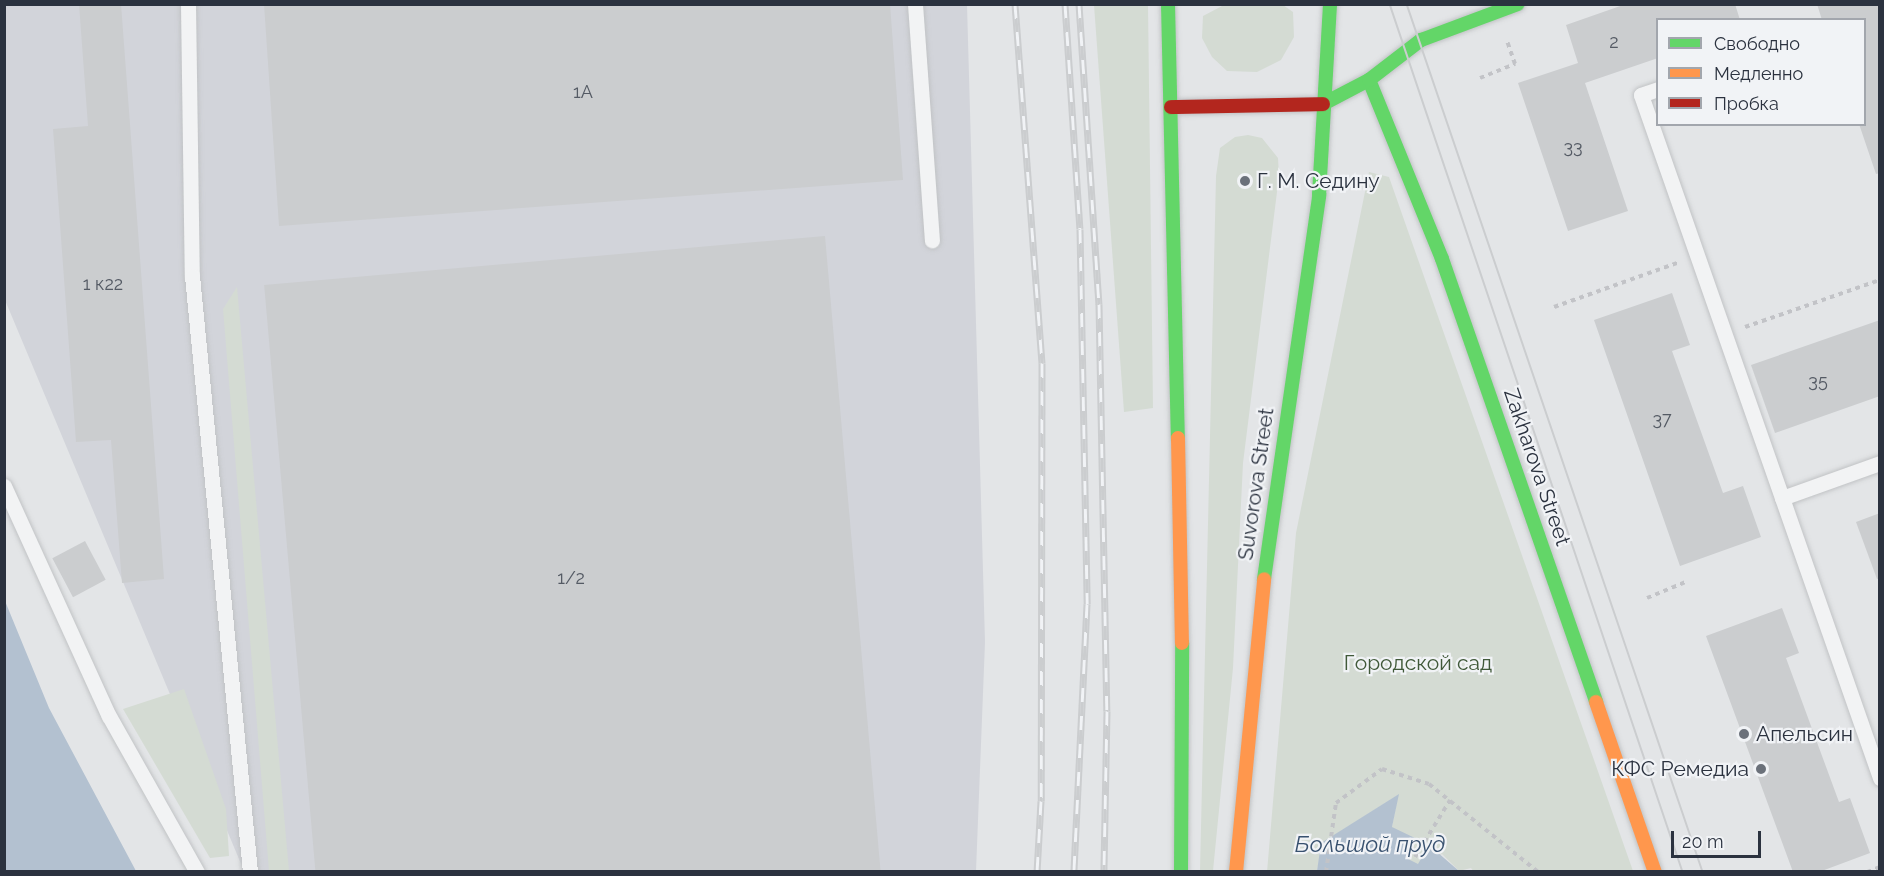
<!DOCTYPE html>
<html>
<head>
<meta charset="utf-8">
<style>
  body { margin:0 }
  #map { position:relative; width:1884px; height:876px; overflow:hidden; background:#e3e5e7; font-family:Raleway,sans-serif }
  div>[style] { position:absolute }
  .built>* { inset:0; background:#d2d4da }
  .green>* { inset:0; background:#d4dbd3 }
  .water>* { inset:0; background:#b3c1d0 }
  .building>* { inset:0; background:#cbcdcf; transform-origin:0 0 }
  .path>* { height:4px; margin-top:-2px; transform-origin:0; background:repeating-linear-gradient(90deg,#c2c3c7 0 4.5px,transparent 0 9px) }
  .roads { filter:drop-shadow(0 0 2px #c1c3c5) drop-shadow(0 0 2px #c1c3c5) }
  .lane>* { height:15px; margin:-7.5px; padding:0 7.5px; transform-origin:7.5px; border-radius:7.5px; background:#f2f3f4 }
  .fast>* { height:14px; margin:-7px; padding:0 7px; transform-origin:7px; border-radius:7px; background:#63d668 }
  .slow>* { height:14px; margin:-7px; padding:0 7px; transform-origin:7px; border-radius:7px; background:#ff974d }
  .jam>* { height:14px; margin:-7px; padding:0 7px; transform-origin:7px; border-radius:7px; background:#b3261e }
  .tram>* { height:1.5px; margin:-0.75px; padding:0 0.75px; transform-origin:0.75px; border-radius:0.75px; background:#cbcdcf }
  .rail>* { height:7px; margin-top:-3.5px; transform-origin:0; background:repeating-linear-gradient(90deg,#f1f3f6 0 14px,#cbcdcf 0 28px); box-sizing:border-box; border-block:2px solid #cbcdcf }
  .dots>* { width:16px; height:16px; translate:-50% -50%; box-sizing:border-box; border:3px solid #f1f3f6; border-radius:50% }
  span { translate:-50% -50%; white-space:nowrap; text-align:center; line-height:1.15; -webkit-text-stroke:4.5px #f1f3f6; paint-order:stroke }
  .number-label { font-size:18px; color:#545a64 }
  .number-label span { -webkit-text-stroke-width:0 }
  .poi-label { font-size:21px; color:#2b323f }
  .left { translate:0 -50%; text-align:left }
  .right { translate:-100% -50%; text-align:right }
  .street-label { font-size:21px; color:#2b323f }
  .park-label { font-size:21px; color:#405939 }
  .water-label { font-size:22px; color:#38516f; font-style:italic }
  .frame { position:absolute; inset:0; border:6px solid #2b323f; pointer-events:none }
  .legend { position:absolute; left:1656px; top:18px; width:210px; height:108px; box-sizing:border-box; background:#f1f3f6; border:2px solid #a2a6ad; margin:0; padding:8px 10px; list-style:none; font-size:18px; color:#2b323f }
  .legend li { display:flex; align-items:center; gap:12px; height:30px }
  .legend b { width:30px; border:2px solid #a2a6ad }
  .scale { position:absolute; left:1671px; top:831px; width:90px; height:27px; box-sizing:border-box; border:3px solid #2b323f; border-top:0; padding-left:8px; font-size:18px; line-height:21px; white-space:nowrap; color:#2b323f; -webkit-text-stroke:4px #f1f3f6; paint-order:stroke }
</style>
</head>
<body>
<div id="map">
  <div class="built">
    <i style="clip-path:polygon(4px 5px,967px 5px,985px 642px,976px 871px,244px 871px,5px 300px)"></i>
  </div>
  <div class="green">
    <i style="clip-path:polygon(1094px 5px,1148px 5px,1153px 408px,1124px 412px)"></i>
    <i style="clip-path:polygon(1224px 5px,1283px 5px,1293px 12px,1294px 37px,1281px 60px,1257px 72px,1227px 71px,1212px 57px,1202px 38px,1203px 16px)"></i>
    <i style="clip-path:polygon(1248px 135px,1262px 138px,1278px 158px,1279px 176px,1243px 463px,1233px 668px,1213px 871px,1200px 871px,1216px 176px,1220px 148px,1235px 137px)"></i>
    <i style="clip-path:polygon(1369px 172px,1389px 177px,1633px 871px,1474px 872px,1471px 868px,1459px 871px,1442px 854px,1418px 865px,1405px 858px,1392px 827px,1398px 795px,1322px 843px,1317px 871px,1267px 872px,1296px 533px)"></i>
    <i style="clip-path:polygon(237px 287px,289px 871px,269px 871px,223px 309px)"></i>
    <i style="clip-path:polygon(184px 689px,226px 809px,229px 856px,210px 858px,123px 709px)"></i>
  </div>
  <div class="water">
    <i style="clip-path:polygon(5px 601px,49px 708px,136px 871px,5px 871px)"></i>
    <i style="clip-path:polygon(1399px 794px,1392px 827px,1417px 839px,1406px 858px,1418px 864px,1429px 845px,1459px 871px,1317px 871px,1321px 843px)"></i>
  </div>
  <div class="building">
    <i style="clip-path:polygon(79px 4px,121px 4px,164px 579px,122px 583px,111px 440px,76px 442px,53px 129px,88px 126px)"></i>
    <i style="clip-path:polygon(264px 4px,890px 4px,903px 180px,279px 226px)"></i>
    <i style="clip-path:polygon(1626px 4px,1735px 4px,1740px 20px,1658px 20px,1658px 58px,1585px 83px,1628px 211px,1568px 231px,1518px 83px,1578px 63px,1566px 25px)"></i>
    <i style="clip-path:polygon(1817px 4px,1879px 4px,1880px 173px,1876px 174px,1859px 124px,1864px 124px,1864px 20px,1822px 20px)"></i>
    <i style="left:825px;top:236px;width:638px;height:563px;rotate:85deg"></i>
    <i style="clip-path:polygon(1672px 293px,1690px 345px,1672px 351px,1723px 493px,1743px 486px,1761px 537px,1680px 566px,1594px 320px)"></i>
    <i style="clip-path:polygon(1880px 320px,1880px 396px,1775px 433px,1751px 365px)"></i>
    <i style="clip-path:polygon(1880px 513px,1880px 578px,1877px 579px,1856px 522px)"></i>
    <i style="left:85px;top:541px;width:44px;height:37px;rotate:62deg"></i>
    <i style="clip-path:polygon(1782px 608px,1799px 653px,1786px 658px,1839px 802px,1850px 798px,1870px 853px,1819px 872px,1793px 872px,1706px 636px)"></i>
  </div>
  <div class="path">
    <i style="left:1480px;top:78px;width:38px;rotate:-22deg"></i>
    <i style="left:1515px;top:64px;width:24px;rotate:-109deg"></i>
    <i style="left:1554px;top:307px;width:131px;rotate:-19.7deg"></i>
    <i style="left:1745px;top:327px;width:143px;rotate:-19.2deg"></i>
    <i style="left:1647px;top:598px;width:44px;rotate:-22.5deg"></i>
    <i style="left:1415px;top:857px;width:67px;rotate:-58.4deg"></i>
    <i style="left:1326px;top:872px;width:70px;rotate:-81.8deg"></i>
    <i style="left:1336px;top:803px;width:57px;rotate:-36.5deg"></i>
    <i style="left:1382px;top:769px;width:49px;rotate:17.7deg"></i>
    <i style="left:1429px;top:784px;width:140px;rotate:38.9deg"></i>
    <i style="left:1867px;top:872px;width:14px;rotate:-21deg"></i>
  </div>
  <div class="roads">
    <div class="lane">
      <i style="left:188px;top:4px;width:272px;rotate:89.2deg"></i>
      <i style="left:192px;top:276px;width:599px;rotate:84.44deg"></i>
      <i style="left:915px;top:4px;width:237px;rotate:85.9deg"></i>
      <i style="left:1658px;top:89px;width:18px;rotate:161deg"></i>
      <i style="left:1641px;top:95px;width:724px;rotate:70.71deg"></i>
      <i style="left:4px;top:486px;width:253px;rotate:65.5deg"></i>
      <i style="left:109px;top:716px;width:179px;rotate:60.6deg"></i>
      <i style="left:1782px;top:498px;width:104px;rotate:-19.7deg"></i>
    </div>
    <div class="fast">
      <i style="left:1168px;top:4px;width:434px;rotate:88.7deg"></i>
      <i style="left:1369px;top:80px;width:193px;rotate:67.8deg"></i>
      <i style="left:1442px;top:259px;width:469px;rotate:70.8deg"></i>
      <i style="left:1323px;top:104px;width:52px;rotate:-27.6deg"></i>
      <i style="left:1369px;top:80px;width:66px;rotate:-37.6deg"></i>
      <i style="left:1421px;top:40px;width:103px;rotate:-20.4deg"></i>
      <i style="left:1264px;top:579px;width:388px;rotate:-81.8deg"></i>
      <i style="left:1319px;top:195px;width:191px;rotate:-86.7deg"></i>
      <i style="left:1181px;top:872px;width:229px;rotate:-89.7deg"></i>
    </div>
    <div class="slow">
      <i style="left:1178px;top:438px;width:205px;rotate:88.9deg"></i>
      <i style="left:1596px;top:702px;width:180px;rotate:70.9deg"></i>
      <i style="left:1236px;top:872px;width:294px;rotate:-84.5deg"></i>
    </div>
    <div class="jam">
      <i style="left:1171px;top:107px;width:152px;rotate:-1.1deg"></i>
    </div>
  </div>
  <div class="tram">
    <i style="left:1390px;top:4px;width:916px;rotate:71.35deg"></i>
    <i style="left:1407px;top:4px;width:917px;rotate:71.17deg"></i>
  </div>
  <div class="rail">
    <i style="left:1015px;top:4px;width:360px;rotate:85.7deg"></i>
    <i style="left:1042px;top:363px;width:438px;rotate:90.1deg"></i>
    <i style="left:1041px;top:801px;width:71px;rotate:93.2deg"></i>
    <i style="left:1065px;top:4px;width:225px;rotate:86.2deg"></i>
    <i style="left:1080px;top:229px;width:375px;rotate:88.9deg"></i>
    <i style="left:1087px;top:604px;width:268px;rotate:92.8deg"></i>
    <i style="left:1079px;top:4px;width:301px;rotate:86.2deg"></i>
    <i style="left:1099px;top:304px;width:407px;rotate:88.9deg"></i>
    <i style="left:1107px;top:711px;width:161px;rotate:91.1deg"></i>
  </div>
  <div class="dots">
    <i style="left:1245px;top:181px;background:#6b717a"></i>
    <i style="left:1744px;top:734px;background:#6b717a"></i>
    <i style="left:1761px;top:769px;background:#6b717a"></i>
  </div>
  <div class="number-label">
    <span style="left:1614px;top:42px">2</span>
    <span style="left:583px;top:92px">1А</span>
    <span style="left:1573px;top:147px">33</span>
    <span style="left:103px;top:284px">1 к22</span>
    <span style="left:1818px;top:381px">35</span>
    <span style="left:1662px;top:419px">37</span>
    <span style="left:571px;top:578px">1/2</span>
  </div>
  <div class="poi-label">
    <span class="left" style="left:1257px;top:181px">Г. М. Седину</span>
    <span class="left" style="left:1756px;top:734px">Апельсин</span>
    <span class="right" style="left:1749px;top:769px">КФС Ремедиа</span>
  </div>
  <div class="street-label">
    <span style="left:1537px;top:467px;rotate:71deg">Zakharova Street</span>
    <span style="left:1256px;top:484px;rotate:-82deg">Suvorova Street</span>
  </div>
  <div class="park-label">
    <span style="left:1418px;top:663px">Городской сад</span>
  </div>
  <div class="water-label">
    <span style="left:1370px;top:845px">Большой пруд</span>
  </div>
  <div class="frame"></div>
  <ul class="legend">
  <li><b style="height:8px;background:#63d668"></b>Свободно</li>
  <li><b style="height:8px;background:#ff974d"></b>Медленно</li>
  <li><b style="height:8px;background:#b3261e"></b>Пробка</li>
  </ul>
  <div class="scale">20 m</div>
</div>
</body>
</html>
